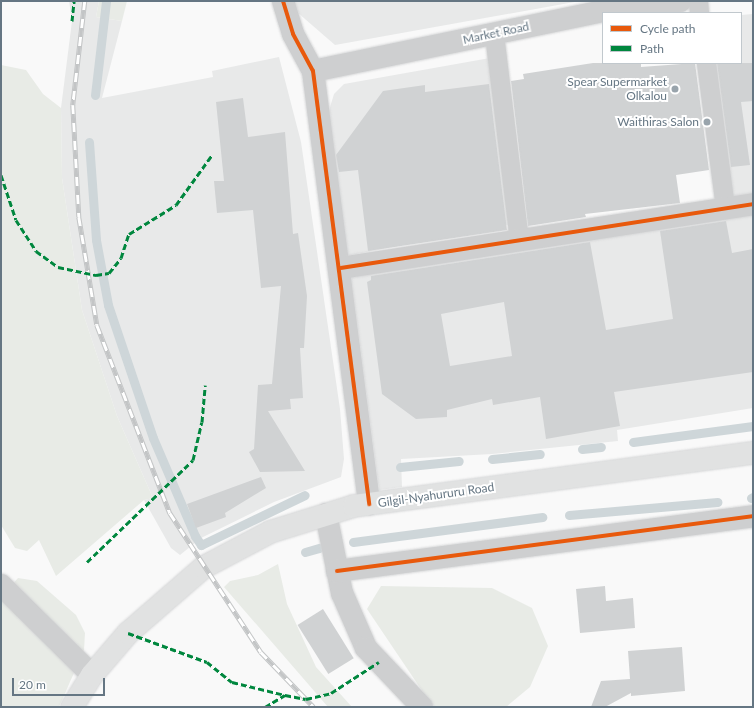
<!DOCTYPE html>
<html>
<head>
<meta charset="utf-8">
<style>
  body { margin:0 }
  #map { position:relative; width:754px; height:708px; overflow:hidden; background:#f9f9f9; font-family:Lato,sans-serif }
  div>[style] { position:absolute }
  .built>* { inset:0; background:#e8e9e9 }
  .green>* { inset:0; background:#e8ebe6 }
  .stream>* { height:9px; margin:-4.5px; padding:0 4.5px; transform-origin:4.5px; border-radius:4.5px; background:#ced6d9 }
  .building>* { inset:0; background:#d0d2d3; transform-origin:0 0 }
  .roads { filter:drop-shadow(0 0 1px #d5d6d7) drop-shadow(0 0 1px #d5d6d7) }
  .lane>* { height:19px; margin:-9.5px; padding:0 9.5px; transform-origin:9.5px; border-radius:9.5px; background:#cecfd0 }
  .street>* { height:22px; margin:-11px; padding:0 11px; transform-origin:11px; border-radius:11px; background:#cecfd0 }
  .secondary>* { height:22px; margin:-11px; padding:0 11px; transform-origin:11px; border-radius:11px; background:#e1e2e2 }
  .rail>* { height:4.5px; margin-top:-2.25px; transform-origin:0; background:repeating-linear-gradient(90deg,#fff 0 9px,#c3c5c6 0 18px); box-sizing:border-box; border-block:1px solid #c3c5c6 }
  .quiet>* { height:3px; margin-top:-1.5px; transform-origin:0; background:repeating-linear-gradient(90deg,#00873e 0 6px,transparent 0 9px) }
  .cycleway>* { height:4px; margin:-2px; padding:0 2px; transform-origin:2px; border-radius:2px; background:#e8590c }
  .dots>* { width:11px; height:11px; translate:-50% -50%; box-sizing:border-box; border:2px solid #fff; border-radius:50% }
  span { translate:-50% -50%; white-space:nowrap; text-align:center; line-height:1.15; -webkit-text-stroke:4px #fff; paint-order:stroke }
  .street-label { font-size:12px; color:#657683 }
  .poi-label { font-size:12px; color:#657683 }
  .right { translate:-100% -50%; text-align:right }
  .frame { position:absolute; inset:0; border:2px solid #657683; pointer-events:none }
  .legend { position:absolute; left:602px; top:12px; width:140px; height:52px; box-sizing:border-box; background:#fff; border:1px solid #c1c8cd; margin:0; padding:5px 7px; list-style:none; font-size:12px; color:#657683 }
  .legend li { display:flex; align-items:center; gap:8px; height:20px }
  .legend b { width:20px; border:1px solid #c1c8cd }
  .scale { position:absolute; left:12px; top:678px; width:93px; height:18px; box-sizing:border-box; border:2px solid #657683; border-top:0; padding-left:5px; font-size:12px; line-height:14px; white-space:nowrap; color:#657683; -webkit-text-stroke:3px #fff; paint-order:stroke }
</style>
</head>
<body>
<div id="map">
  <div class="built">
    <i style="clip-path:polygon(69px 1px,99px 1px,96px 17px,122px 21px,102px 98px,213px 77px,212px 71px,279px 57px,301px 142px,340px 409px,344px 459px,341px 477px,274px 502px,201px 538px,180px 555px,171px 548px,144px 500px,153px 498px,117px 416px,82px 310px,62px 178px,61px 108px,72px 21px)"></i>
    <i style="clip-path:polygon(291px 1px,580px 1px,335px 45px,290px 6px)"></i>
    <i style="clip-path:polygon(753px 14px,753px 197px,728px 199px,710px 63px,741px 63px,741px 15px)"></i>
    <i style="clip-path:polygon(490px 58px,513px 224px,346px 256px,328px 114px,334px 94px,344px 84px)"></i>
    <i style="clip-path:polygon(753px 214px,753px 408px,617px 430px,618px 441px,492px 454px,401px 459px,402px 487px,379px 490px,351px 277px)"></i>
  </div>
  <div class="green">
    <i style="clip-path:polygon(99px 1px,127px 1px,122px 21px,96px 17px)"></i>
    <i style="clip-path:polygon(1px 65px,26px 70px,43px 94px,61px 108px,62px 178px,82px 310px,117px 416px,153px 498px,144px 500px,56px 576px,39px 540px,27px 551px,15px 548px,1px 525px)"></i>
    <i style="clip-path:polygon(278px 564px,287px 604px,316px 667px,352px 707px,328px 707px,224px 587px,230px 581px,258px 575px)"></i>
    <i style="clip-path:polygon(18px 578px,37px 581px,76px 615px,85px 633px,84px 650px,59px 707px,1px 707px,1px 597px)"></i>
    <i style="clip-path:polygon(381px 586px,492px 588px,532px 608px,548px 646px,530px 687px,506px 707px,436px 707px,431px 704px,367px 609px)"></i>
  </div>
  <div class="stream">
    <i style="left:95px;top:95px;width:95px;rotate:-83.3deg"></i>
    <i style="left:89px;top:142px;width:98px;rotate:85.9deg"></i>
    <i style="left:96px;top:240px;width:66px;rotate:79.5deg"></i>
    <i style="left:108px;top:305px;width:140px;rotate:71.3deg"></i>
    <i style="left:153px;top:438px;width:107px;rotate:66.8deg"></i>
    <i style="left:195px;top:536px;width:11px;rotate:56deg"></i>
    <i style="left:201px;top:545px;width:115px;rotate:-25.7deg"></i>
    <i style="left:633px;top:442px;width:121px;rotate:-7.6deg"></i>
    <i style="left:582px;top:449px;width:19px;rotate:-6deg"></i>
    <i style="left:492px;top:459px;width:48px;rotate:-5.9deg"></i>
    <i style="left:400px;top:467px;width:59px;rotate:-5.8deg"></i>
    <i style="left:751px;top:498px;width:2px;rotate:-27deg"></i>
    <i style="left:569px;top:515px;width:149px;rotate:-5deg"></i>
    <i style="left:353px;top:542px;width:191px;rotate:-7.5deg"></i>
    <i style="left:305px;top:552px;width:15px;rotate:-16deg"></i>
  </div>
  <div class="building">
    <i style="clip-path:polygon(593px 63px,641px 63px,641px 67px,695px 63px,709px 170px,676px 175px,680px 203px,585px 214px,586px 217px,528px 226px,511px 81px,524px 79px,523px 74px)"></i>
    <i style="clip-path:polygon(717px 63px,753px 63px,753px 101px,741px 102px,750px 165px,731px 167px)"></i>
    <i style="clip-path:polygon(489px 84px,507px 230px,368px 251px,358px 170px,339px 172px,336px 155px,383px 91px,425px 85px,425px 92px)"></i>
    <i style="clip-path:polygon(243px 98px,248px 137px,285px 132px,293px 234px,298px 233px,307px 296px,304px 348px,300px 348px,303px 398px,290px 399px,291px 409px,268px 411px,305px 471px,260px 472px,249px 452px,254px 449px,258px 385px,272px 384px,281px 286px,261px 288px,253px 210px,217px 213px,214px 181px,224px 181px,216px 102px)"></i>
    <i style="clip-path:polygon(evenodd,726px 221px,732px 253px,753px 249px,753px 372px,614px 392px,620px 426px,546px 439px,540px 397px,493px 405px,492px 399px,447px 410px,447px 417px,416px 419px,382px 394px,367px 282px,371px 280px,371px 276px,590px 242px,606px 330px,673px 319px,660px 231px,726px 221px,504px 302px,512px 356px,450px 366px,441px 314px,504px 302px)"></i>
    <i style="clip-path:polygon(261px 477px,266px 488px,225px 513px,226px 517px,196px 528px,187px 504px)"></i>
    <i style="clip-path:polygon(605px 586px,606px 601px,633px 598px,635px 628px,580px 633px,576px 589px)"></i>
    <i style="left:323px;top:609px;width:58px;height:30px;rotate:58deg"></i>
    <i style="clip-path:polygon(682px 647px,685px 691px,631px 696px,631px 693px,605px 707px,591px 707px,601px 681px,630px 679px,628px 651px)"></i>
  </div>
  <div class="roads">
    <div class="lane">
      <i style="left:698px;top:1px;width:12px;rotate:85deg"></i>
      <i style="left:494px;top:34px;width:208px;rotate:83.1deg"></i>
      <i style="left:706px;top:63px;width:146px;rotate:82.5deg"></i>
    </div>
    <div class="street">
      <i style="left:283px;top:1px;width:34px;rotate:73deg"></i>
      <i style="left:293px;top:34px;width:42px;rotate:61.6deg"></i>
      <i style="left:313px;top:71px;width:437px;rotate:82.6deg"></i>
      <i style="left:313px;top:71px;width:295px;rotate:-11.7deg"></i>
      <i style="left:602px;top:11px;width:79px;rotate:-7.3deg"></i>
      <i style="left:341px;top:268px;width:417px;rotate:-8.8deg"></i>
      <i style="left:326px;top:514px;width:81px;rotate:78.6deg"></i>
      <i style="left:342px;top:593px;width:60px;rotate:66.4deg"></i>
      <i style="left:366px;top:648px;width:81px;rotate:46.5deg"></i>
      <i style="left:337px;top:571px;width:420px;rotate:-7.5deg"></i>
      <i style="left:1px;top:585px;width:128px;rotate:44.7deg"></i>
    </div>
    <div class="secondary">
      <i style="left:72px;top:707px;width:38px;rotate:-58deg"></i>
      <i style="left:92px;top:675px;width:55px;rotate:-49.4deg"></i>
      <i style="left:128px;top:633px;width:101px;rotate:-41deg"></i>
      <i style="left:204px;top:567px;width:75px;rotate:-27.9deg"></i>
      <i style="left:270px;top:532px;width:88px;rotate:-17.2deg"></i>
      <i style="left:354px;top:506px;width:403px;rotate:-7.6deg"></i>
    </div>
  </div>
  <div class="rail">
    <i style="left:85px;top:1px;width:105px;rotate:96.6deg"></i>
    <i style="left:73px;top:105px;width:112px;rotate:86.9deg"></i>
    <i style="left:79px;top:217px;width:109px;rotate:80.5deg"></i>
    <i style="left:97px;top:325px;width:202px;rotate:68.8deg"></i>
    <i style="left:170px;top:513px;width:166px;rotate:56.8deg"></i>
    <i style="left:261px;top:652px;width:76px;rotate:46.1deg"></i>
  </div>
  <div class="quiet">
    <i style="left:72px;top:21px;width:20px;rotate:-84deg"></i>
    <i style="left:1px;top:175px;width:47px;rotate:71.6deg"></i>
    <i style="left:16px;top:220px;width:37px;rotate:57deg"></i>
    <i style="left:36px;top:251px;width:27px;rotate:36deg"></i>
    <i style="left:58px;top:267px;width:39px;rotate:12deg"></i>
    <i style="left:96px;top:275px;width:13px;rotate:-9deg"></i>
    <i style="left:109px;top:273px;width:19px;rotate:-51deg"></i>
    <i style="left:121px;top:258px;width:25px;rotate:-72deg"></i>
    <i style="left:129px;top:234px;width:55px;rotate:-31.7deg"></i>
    <i style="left:176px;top:205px;width:62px;rotate:-54.2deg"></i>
    <i style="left:87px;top:562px;width:147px;rotate:-43.9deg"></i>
    <i style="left:193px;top:460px;width:39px;rotate:-77deg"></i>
    <i style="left:202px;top:422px;width:37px;rotate:-85deg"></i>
    <i style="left:128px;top:633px;width:84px;rotate:20.2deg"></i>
    <i style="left:207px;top:662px;width:32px;rotate:39deg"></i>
    <i style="left:232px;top:682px;width:55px;rotate:13.8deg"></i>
    <i style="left:265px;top:707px;width:23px;rotate:-31deg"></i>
    <i style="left:285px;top:695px;width:21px;rotate:11deg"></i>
    <i style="left:306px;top:699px;width:26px;rotate:-13deg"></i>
    <i style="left:331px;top:693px;width:57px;rotate:-32.9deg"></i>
  </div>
  <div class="cycleway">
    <i style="left:283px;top:1px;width:34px;rotate:73deg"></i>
    <i style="left:293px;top:34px;width:42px;rotate:61.6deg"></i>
    <i style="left:313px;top:71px;width:437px;rotate:82.6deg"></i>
    <i style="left:341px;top:268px;width:417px;rotate:-8.8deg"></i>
    <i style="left:337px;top:571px;width:420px;rotate:-7.5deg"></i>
  </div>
  <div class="dots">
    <i style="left:675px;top:89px;background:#99a4ac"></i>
    <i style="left:707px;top:122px;background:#99a4ac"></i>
  </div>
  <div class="street-label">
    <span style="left:496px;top:33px;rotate:-12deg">Market Road</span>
    <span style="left:436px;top:495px;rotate:-8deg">Gilgil-Nyahururu Road</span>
  </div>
  <div class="poi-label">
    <span class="right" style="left:667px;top:89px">Spear Supermarket<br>Olkalou</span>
    <span class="right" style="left:699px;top:122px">Waithiras Salon</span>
  </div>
  <div class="frame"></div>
  <ul class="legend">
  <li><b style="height:5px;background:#e8590c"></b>Cycle path</li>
  <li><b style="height:5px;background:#00873e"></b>Path</li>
  </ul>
  <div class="scale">20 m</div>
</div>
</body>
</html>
